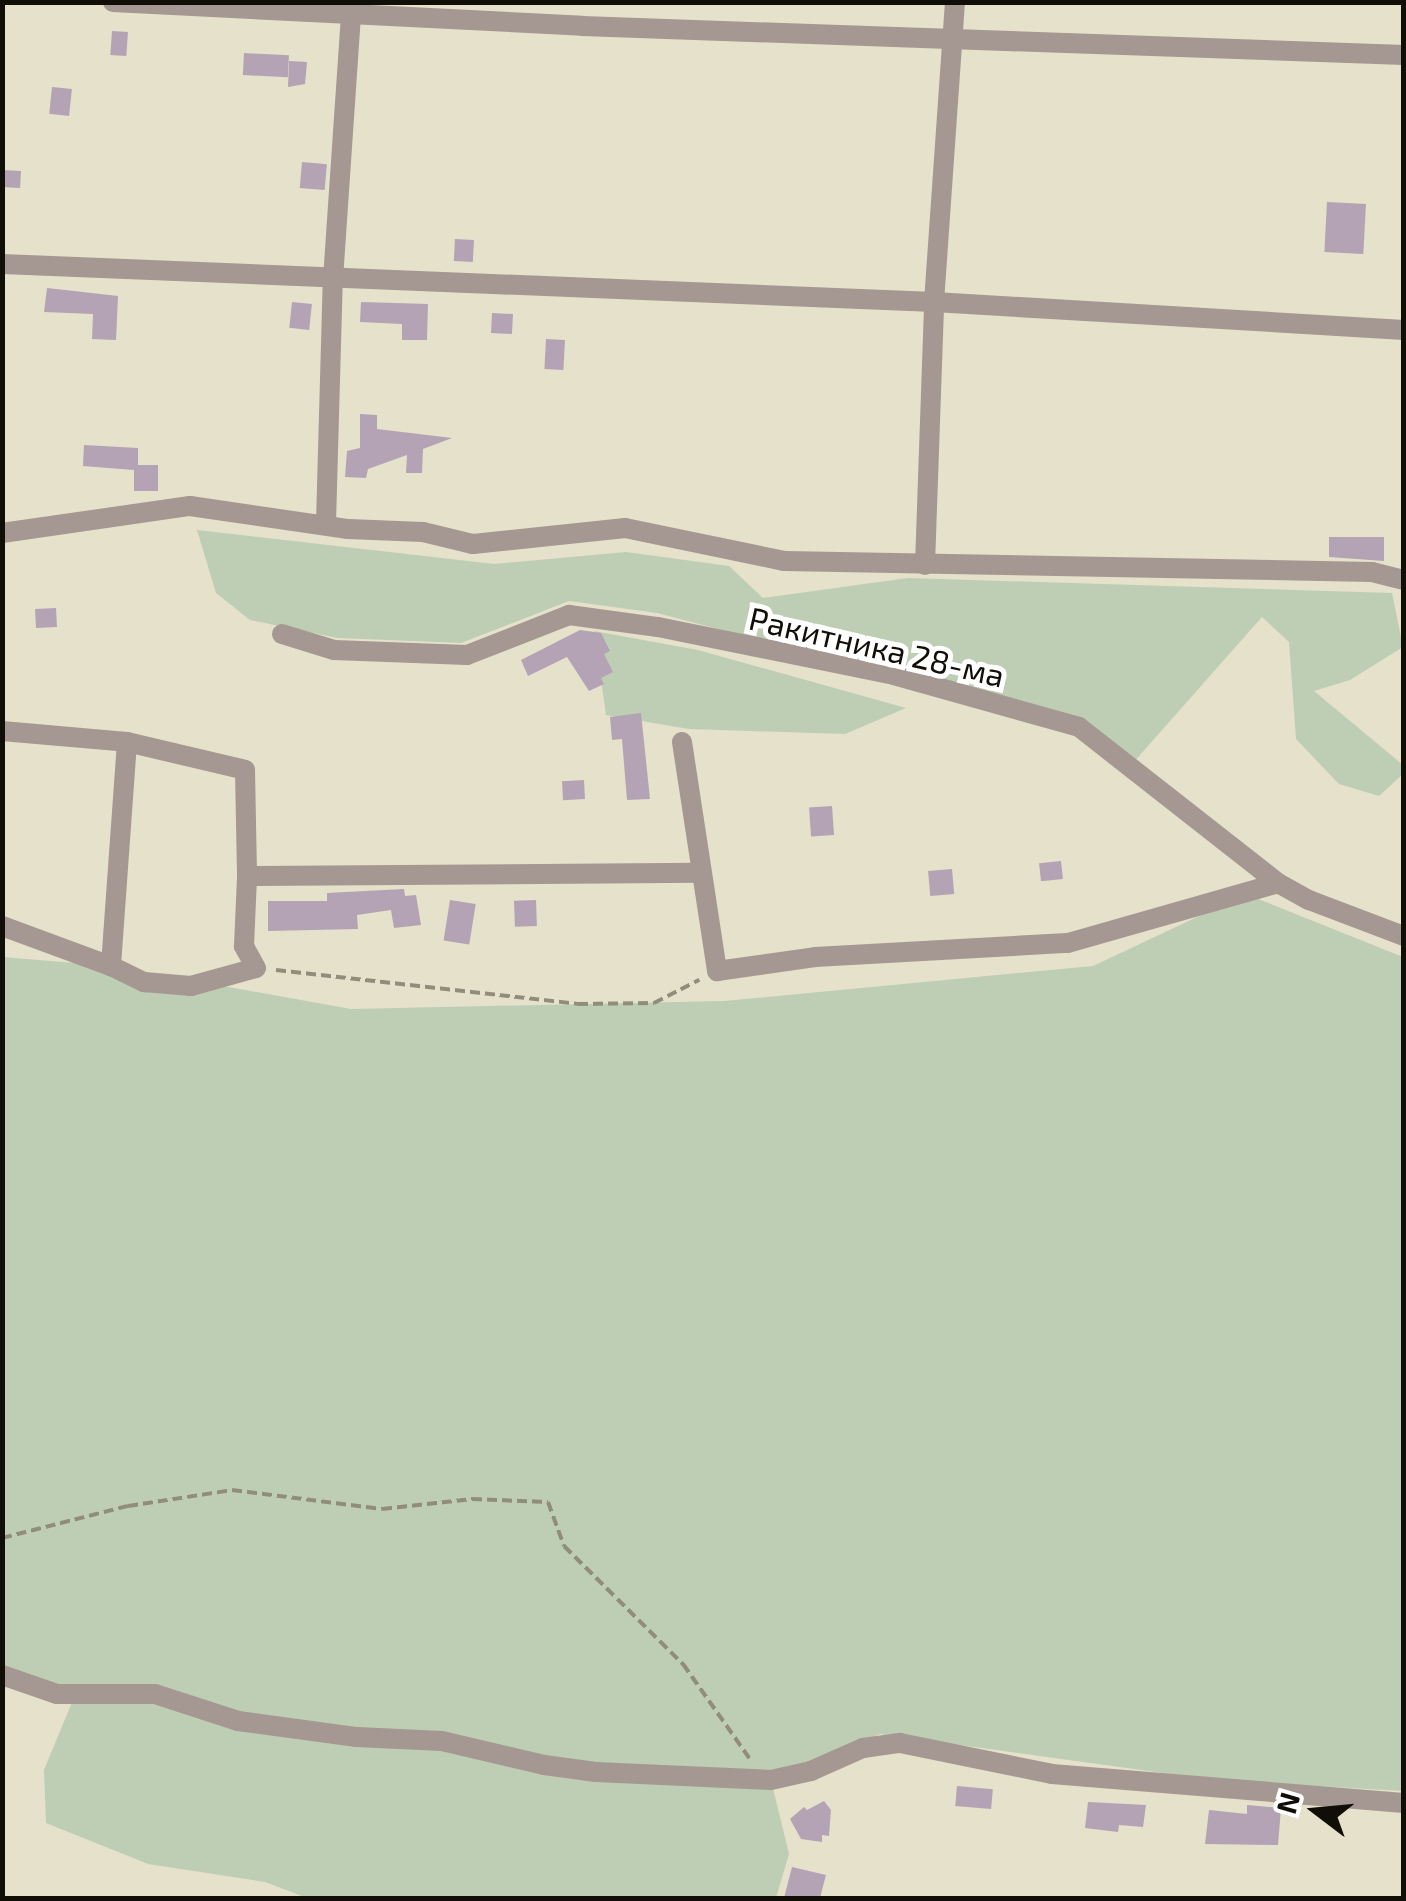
<!DOCTYPE html>
<html>
<head>
<meta charset="utf-8">
<style>
  body { margin:0 }
  #map { position:relative; width:1406px; height:1901px; overflow:hidden; background:#e6e1ca; font-family:"Exo 2",sans-serif }
  div>[style] { position:absolute }
  .green>* { inset:0; background:#bdceb4 }
  .building>* { inset:0; background:#b3a3b5; transform-origin:0 0 }
  .path>* { height:4px; margin-top:-2px; transform-origin:0; background:repeating-linear-gradient(90deg,#918d7c 0 10px,transparent 0 15px) }
  .minor>* { height:20px; margin:-10px; padding:0 10px; transform-origin:10px; border-radius:10px; background:#a59791 }
  span { translate:-50% -50%; white-space:nowrap; text-align:center; line-height:1.15; -webkit-text-stroke:10px #fff; paint-order:stroke }
  .street-label { font-size:32px; color:#100e07 }
  .frame { position:absolute; inset:0; border:5px solid #100e07; pointer-events:none }
  .north { position:absolute; left:1266px; top:1761px; width:100px; height:100px; -webkit-text-stroke:8px #fff; paint-order:stroke; rotate:286deg; font-size:28px; font-weight:700; line-height:40px; text-align:center; color:#100e07 }
  .north::after { content:''; display:block; margin:auto; width:35px; height:45px; background:#100e07; clip-path:polygon(50% 0,100% 100%,50% 72%,0 100%) }
</style>
</head>
<body>
<div id="map">
  <div class="green">
    <i style="clip-path:polygon(197px 530px,494px 564px,626px 552px,729px 566px,763px 598px,908px 578px,1392px 593px,1403px 647px,1350px 680px,1314px 691px,1403px 765px,1403px 774px,1379px 796px,1339px 784px,1296px 739px,1289px 642px,1262px 617px,1132px 764px,1082px 724px,657px 613px,569px 601px,461px 643px,337px 638px,250px 620px,216px 593px)"></i>
    <i style="clip-path:polygon(594px 631px,698px 650px,906px 708px,845px 734px,689px 729px,606px 715px)"></i>
    <i style="clip-path:polygon(1246px 894px,1403px 957px,1403px 1791px,1214px 1780px,880px 1734px,771px 1780px,789px 1854px,776px 1898px,307px 1898px,265px 1882px,148px 1864px,46px 1823px,44px 1770px,75px 1695px,3px 1675px,2px 957px,111px 966px,351px 1009px,724px 1001px,1093px 966px)"></i>
  </div>
  <div class="building">
    <i style="left:112px;top:31px;width:16px;height:24px;rotate:4deg"></i>
    <i style="left:244px;top:53px;width:45px;height:22px;rotate:3deg"></i>
    <i style="clip-path:polygon(289px 61px,307px 62px,305px 84px,288px 87px)"></i>
    <i style="left:52px;top:87px;width:20px;height:27px;rotate:6deg"></i>
    <i style="left:302px;top:162px;width:25px;height:26px;rotate:5deg"></i>
    <i style="left:2px;top:170px;width:19px;height:17px;rotate:3deg"></i>
    <i style="left:1327px;top:202px;width:39px;height:50px;rotate:3deg"></i>
    <i style="left:455px;top:239px;width:19px;height:22px;rotate:3deg"></i>
    <i style="clip-path:polygon(47px 288px,118px 296px,116px 340px,92px 339px,93px 314px,44px 312px)"></i>
    <i style="left:292px;top:302px;width:20px;height:26px;rotate:6deg"></i>
    <i style="clip-path:polygon(361px 302px,428px 304px,427px 340px,402px 340px,402px 324px,360px 322px)"></i>
    <i style="left:492px;top:313px;width:21px;height:20px;rotate:3deg"></i>
    <i style="left:546px;top:339px;width:19px;height:30px;rotate:3deg"></i>
    <i style="clip-path:polygon(360px 414px,377px 415px,377px 429px,452px 438px,423px 449px,422px 473px,406px 473px,407px 455px,368px 469px,366px 478px,345px 477px,347px 451px,360px 448px)"></i>
    <i style="clip-path:polygon(84px 445px,138px 448px,138px 465px,158px 465px,158px 491px,134px 491px,134px 470px,83px 466px)"></i>
    <i style="clip-path:polygon(1329px 537px,1384px 537px,1384px 561px,1329px 557px)"></i>
    <i style="left:56px;top:608px;width:19px;height:21px;rotate:87deg"></i>
    <i style="clip-path:polygon(580px 630px,601px 633px,610px 651px,604px 654px,613px 672px,601px 678px,604px 684px,589px 691px,567px 657px,528px 676px,521px 660px)"></i>
    <i style="clip-path:polygon(641px 713px,650px 799px,627px 800px,622px 739px,612px 740px,610px 717px)"></i>
    <i style="left:584px;top:780px;width:19px;height:22px;rotate:87deg"></i>
    <i style="left:832px;top:806px;width:29px;height:23px;rotate:86deg"></i>
    <i style="left:1061px;top:861px;width:18px;height:22px;rotate:84deg"></i>
    <i style="left:952px;top:869px;width:25px;height:24px;rotate:85deg"></i>
    <i style="clip-path:polygon(404px 889px,405px 896px,416px 895px,421px 925px,394px 928px,391px 910px,357px 915px,358px 929px,268px 931px,268px 901px,327px 901px,327px 893px)"></i>
    <i style="left:450px;top:900px;width:26px;height:41px;rotate:9deg"></i>
    <i style="left:536px;top:900px;width:26px;height:22px;rotate:88deg"></i>
    <i style="left:957px;top:1786px;width:36px;height:20px;rotate:5deg"></i>
    <i style="clip-path:polygon(824px 1801px,831px 1810px,829px 1836px,822px 1835px,822px 1842px,801px 1839px,790px 1819px,804px 1807px,807px 1810px)"></i>
    <i style="clip-path:polygon(1088px 1802px,1146px 1805px,1143px 1827px,1119px 1825px,1118px 1832px,1085px 1828px)"></i>
    <i style="clip-path:polygon(1247px 1805px,1281px 1808px,1278px 1845px,1205px 1844px,1209px 1810px,1247px 1814px)"></i>
    <i style="clip-path:polygon(792px 1867px,826px 1875px,820px 1898px,784px 1898px)"></i>
  </div>
  <div class="path">
    <i style="left:276px;top:970px;width:304px;rotate:6.4deg"></i>
    <i style="left:578px;top:1004px;width:76px;rotate:-0.8deg"></i>
    <i style="left:654px;top:1003px;width:51px;rotate:-27.1deg"></i>
    <i style="left:2px;top:1538px;width:130px;rotate:-14.3deg"></i>
    <i style="left:128px;top:1506px;width:105px;rotate:-8.7deg"></i>
    <i style="left:232px;top:1490px;width:151px;rotate:7.2deg"></i>
    <i style="left:382px;top:1509px;width:91px;rotate:-6.3deg"></i>
    <i style="left:472px;top:1499px;width:76px;rotate:2.3deg"></i>
    <i style="left:548px;top:1502px;width:47px;rotate:70deg"></i>
    <i style="left:564px;top:1546px;width:168px;rotate:44.8deg"></i>
    <i style="left:683px;top:1664px;width:116px;rotate:54.8deg"></i>
  </div>
  <div class="minor">
    <i style="left:113px;top:2px;width:470px;rotate:2.9deg"></i>
    <i style="left:582px;top:26px;width:823px;rotate:2.02deg"></i>
    <i style="left:2px;top:264px;width:933px;rotate:2.33deg"></i>
    <i style="left:934px;top:302px;width:471px;rotate:3.4deg"></i>
    <i style="left:326px;top:523px;width:244px;rotate:-88.4deg"></i>
    <i style="left:333px;top:279px;width:278px;rotate:-86.1deg"></i>
    <i style="left:2px;top:533px;width:190px;rotate:-8.2deg"></i>
    <i style="left:190px;top:506px;width:160px;rotate:8.3deg"></i>
    <i style="left:348px;top:529px;width:75px;rotate:2.3deg"></i>
    <i style="left:423px;top:532px;width:51px;rotate:13.5deg"></i>
    <i style="left:473px;top:544px;width:153px;rotate:-6deg"></i>
    <i style="left:625px;top:528px;width:162px;rotate:11.7deg"></i>
    <i style="left:784px;top:561px;width:588px;rotate:1.07deg"></i>
    <i style="left:1372px;top:572px;width:33px;rotate:14deg"></i>
    <i style="left:925px;top:565px;width:263px;rotate:-88deg"></i>
    <i style="left:934px;top:302px;width:301px;rotate:-86deg"></i>
    <i style="left:282px;top:634px;width:54px;rotate:17.1deg"></i>
    <i style="left:334px;top:650px;width:133px;rotate:2.2deg"></i>
    <i style="left:467px;top:655px;width:110px;rotate:-21.4deg"></i>
    <i style="left:569px;top:615px;width:90px;rotate:7.7deg"></i>
    <i style="left:658px;top:627px;width:241px;rotate:11.5deg"></i>
    <i style="left:894px;top:675px;width:192px;rotate:15.7deg"></i>
    <i style="left:1079px;top:727px;width:253px;rotate:38.1deg"></i>
    <i style="left:1278px;top:883px;width:35px;rotate:29deg"></i>
    <i style="left:1309px;top:900px;width:102px;rotate:20.8deg"></i>
    <i style="left:2px;top:731px;width:125px;rotate:5deg"></i>
    <i style="left:127px;top:742px;width:121px;rotate:13.3deg"></i>
    <i style="left:245px;top:770px;width:106px;rotate:88.9deg"></i>
    <i style="left:247px;top:876px;width:453px;rotate:-0.4deg"></i>
    <i style="left:127px;top:742px;width:225px;rotate:94.1deg"></i>
    <i style="left:111px;top:966px;width:37px;rotate:26deg"></i>
    <i style="left:144px;top:982px;width:47px;rotate:4.9deg"></i>
    <i style="left:191px;top:986px;width:67px;rotate:-15.5deg"></i>
    <i style="left:256px;top:968px;width:25px;rotate:-119deg"></i>
    <i style="left:244px;top:946px;width:70px;rotate:-87.5deg"></i>
    <i style="left:682px;top:742px;width:232px;rotate:81.3deg"></i>
    <i style="left:717px;top:971px;width:99px;rotate:-8.1deg"></i>
    <i style="left:815px;top:957px;width:253px;rotate:-3.2deg"></i>
    <i style="left:1068px;top:943px;width:218px;rotate:-15.9deg"></i>
    <i style="left:2px;top:926px;width:116px;rotate:20.2deg"></i>
    <i style="left:2px;top:1675px;width:58px;rotate:19.1deg"></i>
    <i style="left:57px;top:1694px;width:98px"></i>
    <i style="left:155px;top:1694px;width:87px;rotate:18deg"></i>
    <i style="left:238px;top:1721px;width:120px;rotate:7.7deg"></i>
    <i style="left:357px;top:1737px;width:85px;rotate:2.7deg"></i>
    <i style="left:442px;top:1741px;width:105px;rotate:13.2deg"></i>
    <i style="left:544px;top:1765px;width:52px;rotate:7.7deg"></i>
    <i style="left:596px;top:1772px;width:175px;rotate:2.6deg"></i>
    <i style="left:771px;top:1780px;width:41px;rotate:-12.7deg"></i>
    <i style="left:811px;top:1771px;width:57px;rotate:-23.9deg"></i>
    <i style="left:863px;top:1748px;width:37px;rotate:-8deg"></i>
    <i style="left:900px;top:1743px;width:155px;rotate:11.5deg"></i>
    <i style="left:1052px;top:1774px;width:353px;rotate:4.7deg"></i>
  </div>
  <div class="street-label">
    <span style="left:877px;top:646px;rotate:13deg">Ракитника 28-ма</span>
  </div>
  <div class="frame"></div>
  <div class="north">N</div>
</div>
</body>
</html>
